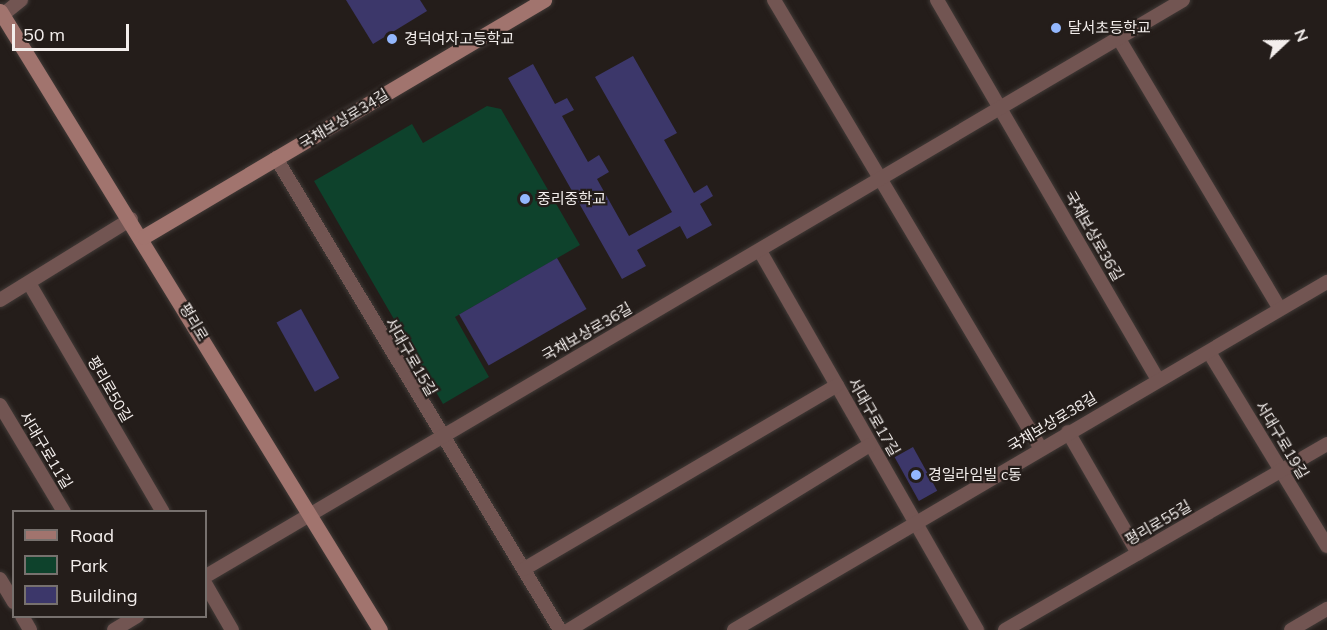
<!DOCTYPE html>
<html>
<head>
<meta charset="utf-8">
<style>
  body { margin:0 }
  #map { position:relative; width:1327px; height:630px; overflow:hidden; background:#241d1a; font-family:Mulish,"Noto Sans KR",sans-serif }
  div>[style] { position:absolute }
  .green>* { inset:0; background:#0e422c }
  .building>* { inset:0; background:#3c376a; transform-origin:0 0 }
  .roads { filter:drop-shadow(0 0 2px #413a37) drop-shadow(0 0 2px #413a37) }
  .street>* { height:14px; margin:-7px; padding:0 7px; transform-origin:7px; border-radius:7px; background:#725552 }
  .secondary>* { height:15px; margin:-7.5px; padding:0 7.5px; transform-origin:7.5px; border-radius:7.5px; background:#a1746e }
  .dots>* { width:16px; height:16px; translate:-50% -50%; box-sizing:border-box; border:3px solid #241d1a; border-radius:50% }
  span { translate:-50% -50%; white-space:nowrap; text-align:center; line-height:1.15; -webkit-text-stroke:4.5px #241d1a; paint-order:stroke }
  .poi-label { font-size:15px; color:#f3eeec }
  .left { translate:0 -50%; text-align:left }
  .street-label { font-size:15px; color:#f3eeec }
  .legend { position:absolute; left:12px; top:510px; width:195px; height:108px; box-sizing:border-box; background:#241d1a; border:2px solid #77716e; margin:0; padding:8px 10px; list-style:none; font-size:18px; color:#f3eeec }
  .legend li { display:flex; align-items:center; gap:12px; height:30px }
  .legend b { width:30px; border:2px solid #77716e }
  .north { position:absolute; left:1255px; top:12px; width:60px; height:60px; -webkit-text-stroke:4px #241d1a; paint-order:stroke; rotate:68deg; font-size:16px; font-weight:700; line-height:24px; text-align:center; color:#f3eeec }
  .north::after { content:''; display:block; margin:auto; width:21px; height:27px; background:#f3eeec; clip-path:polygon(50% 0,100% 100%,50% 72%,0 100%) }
  .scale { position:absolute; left:12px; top:24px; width:117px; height:27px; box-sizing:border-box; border:3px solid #f3eeec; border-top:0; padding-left:8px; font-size:18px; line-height:21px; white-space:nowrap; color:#f3eeec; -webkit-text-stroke:4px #241d1a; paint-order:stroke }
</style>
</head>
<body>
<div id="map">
  <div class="green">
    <i style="clip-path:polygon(487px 106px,501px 109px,580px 245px,455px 317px,489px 377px,443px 404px,314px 181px,412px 124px,423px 143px)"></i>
  </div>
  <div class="building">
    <i style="clip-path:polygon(346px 0,420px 0,427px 11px,373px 44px)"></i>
    <i style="clip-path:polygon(633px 56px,677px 133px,664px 140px,694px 193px,707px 185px,713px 196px,700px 204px,712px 225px,687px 239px,680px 226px,637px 250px,646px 266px,622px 279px,508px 78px,533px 64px,555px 104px,567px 98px,574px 110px,562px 116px,588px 162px,599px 155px,609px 172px,597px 179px,629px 236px,672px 212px,595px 77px)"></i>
    <i style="left:557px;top:258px;width:59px;height:113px;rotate:60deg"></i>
    <i style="left:301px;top:309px;width:79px;height:28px;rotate:61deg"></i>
    <i style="left:913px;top:447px;width:50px;height:21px;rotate:61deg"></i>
  </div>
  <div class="roads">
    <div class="street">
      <i style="left:774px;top:0;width:522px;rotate:59.26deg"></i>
      <i style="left:937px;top:0;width:439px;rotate:59.8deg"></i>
      <i style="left:0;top:17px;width:27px;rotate:-39deg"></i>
      <i style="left:1119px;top:39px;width:314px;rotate:59.2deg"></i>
      <i style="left:276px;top:158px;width:551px;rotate:58.96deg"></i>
      <i style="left:760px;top:251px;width:437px;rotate:60.2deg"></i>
      <i style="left:29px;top:283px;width:265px;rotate:59.7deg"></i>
      <i style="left:0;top:300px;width:154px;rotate:-31.7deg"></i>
      <i style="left:1209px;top:352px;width:227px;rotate:58.7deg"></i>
      <i style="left:0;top:405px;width:125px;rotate:59.1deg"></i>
      <i style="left:1068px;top:432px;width:140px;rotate:60deg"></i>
      <i style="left:524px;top:569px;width:363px;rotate:-30.4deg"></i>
      <i style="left:206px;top:576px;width:1134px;rotate:-30.52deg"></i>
      <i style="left:0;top:579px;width:27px;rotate:59deg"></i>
      <i style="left:206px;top:585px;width:52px;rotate:60deg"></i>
      <i style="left:22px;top:616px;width:16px;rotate:60deg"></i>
      <i style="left:114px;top:630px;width:27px;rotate:-31deg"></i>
      <i style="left:569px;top:630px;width:353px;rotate:-31.6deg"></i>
      <i style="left:734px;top:630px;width:688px;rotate:-30.41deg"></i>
      <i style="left:1005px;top:630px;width:372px;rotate:-30deg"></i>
      <i style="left:1291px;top:630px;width:42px;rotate:-30.3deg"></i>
    </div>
    <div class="secondary">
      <i style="left:0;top:11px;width:726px;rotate:58.45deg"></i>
      <i style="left:143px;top:237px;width:466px;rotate:-30.6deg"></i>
    </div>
  </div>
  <div class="dots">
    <i style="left:1056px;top:28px;background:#93b7fd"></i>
    <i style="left:392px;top:39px;background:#93b7fd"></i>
    <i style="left:525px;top:199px;background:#93b7fd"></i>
    <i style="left:916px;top:475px;background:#93b7fd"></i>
  </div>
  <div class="poi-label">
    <span class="left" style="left:1068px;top:28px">달서초등학교</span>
    <span class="left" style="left:404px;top:39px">경덕여자고등학교</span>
    <span class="left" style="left:537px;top:199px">중리중학교</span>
    <span class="left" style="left:928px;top:475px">경일라임빌 c동</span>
  </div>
  <div class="street-label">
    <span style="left:344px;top:119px;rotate:-31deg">국채보상로34길</span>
    <span style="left:1094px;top:236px;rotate:60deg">국채보상로36길</span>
    <span style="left:194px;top:322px;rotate:59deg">평리로</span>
    <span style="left:587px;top:332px;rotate:-30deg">국채보상로36길</span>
    <span style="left:411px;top:357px;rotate:60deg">서대구로15길</span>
    <span style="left:110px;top:389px;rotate:60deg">평리로50길</span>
    <span style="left:874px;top:417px;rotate:60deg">서대구로17길</span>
    <span style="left:1052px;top:422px;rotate:-31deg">국채보상로38길</span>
    <span style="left:1282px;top:440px;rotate:59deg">서대구로19길</span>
    <span style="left:46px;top:450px;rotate:59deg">서대구로11길</span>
    <span style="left:1158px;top:523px;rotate:-30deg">평리로55길</span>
  </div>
  <ul class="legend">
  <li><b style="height:8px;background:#a1746e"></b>Road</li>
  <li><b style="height:16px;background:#0e422c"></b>Park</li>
  <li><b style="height:16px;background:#3c376a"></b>Building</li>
  </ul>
  <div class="north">N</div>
  <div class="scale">50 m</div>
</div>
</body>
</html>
